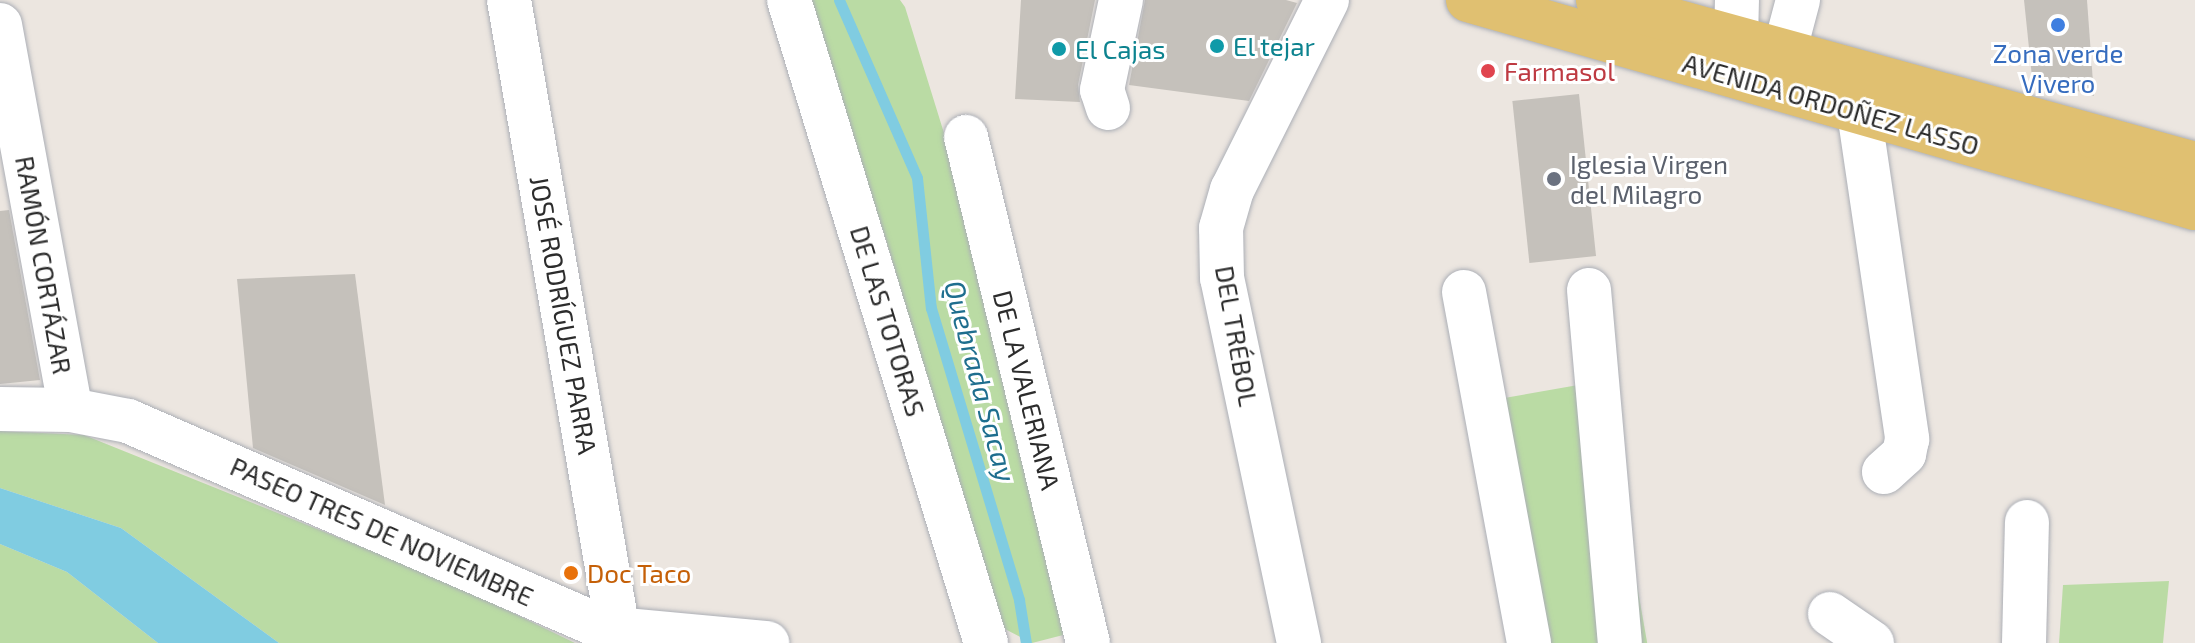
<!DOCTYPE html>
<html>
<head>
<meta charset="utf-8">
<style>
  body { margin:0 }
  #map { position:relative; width:2195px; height:643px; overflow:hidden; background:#ece6e0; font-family:"Exo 2",sans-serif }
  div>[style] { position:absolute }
  .green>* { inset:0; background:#badba4; transform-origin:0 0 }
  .water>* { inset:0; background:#80cce1 }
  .stream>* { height:11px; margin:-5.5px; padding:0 5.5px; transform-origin:5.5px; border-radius:5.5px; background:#80cce1 }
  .building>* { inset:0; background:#c5c1bb; transform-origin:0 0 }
  .roads { filter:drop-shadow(0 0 2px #acafb6) drop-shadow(0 0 2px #acafb6) }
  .minor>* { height:44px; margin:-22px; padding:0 22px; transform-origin:22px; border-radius:22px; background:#fff }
  .major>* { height:44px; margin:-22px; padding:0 22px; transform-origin:22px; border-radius:22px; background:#e0c071 }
  .dots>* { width:22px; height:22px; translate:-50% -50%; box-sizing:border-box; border:4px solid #fff; border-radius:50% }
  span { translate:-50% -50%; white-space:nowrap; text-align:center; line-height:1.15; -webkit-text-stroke:6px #fff; paint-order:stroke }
  .culture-label { font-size:26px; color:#0d838f }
  .left { translate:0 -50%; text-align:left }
  .shop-label { font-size:26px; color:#366cbe }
  .health-label { font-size:26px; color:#be3a42 }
  .street-label { font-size:26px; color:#2c2c2c }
  .worship-label { font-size:26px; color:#5b616d }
  .food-label { font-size:26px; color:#c56008 }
  .water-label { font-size:28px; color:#1e6e8e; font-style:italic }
</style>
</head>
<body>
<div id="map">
  <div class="green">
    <i style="clip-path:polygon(805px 0,900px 0,905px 7px,952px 159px,1067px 634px,1032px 643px,999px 626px,886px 240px)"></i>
    <i style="left:1601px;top:381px;width:266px;height:114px;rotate:80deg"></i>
    <i style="clip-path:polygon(0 431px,84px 435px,449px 582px,575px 643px,279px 643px,121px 528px,0 488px)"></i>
    <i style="clip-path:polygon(0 544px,67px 572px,158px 643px,0 643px)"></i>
    <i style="clip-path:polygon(2169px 581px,2163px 643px,2059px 643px,2063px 585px)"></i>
  </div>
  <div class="water">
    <i style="clip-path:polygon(0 488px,121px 528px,279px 643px,158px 643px,67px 572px,0 544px)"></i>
  </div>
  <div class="stream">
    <i style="left:839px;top:0;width:194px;rotate:66.3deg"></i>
    <i style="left:917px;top:178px;width:131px;rotate:83.9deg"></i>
    <i style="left:931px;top:308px;width:305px;rotate:73.2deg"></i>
    <i style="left:1019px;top:600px;width:44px;rotate:80.8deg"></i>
  </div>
  <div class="building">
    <i style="clip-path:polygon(1021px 0,1095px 0,1078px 85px,1080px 102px,1015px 99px)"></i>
    <i style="clip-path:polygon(1145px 0,1286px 0,1297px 3px,1249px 101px,1129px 85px)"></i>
    <i style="clip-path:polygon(2024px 0,2087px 0,2094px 96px,2032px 77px)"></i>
    <i style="left:1579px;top:94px;width:163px;height:67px;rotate:84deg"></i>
    <i style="clip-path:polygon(9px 210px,40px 380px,0 384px,0 211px)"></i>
    <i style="clip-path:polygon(355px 274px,385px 505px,253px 448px,237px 279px)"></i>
  </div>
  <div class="roads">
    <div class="minor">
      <i style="left:509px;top:0;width:640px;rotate:80.2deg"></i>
      <i style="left:789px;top:0;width:673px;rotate:72.97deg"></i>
      <i style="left:0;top:25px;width:391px;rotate:79.6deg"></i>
      <i style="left:1736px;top:40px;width:40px;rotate:-88.6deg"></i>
      <i style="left:1784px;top:53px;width:55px;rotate:-75.2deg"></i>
      <i style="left:1108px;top:108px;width:19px;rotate:-108deg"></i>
      <i style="left:1102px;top:90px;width:92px;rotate:-78.1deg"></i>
      <i style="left:1859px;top:112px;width:331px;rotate:81.6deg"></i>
      <i style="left:1907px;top:439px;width:15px;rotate:101deg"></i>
      <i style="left:1904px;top:454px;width:27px;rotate:138deg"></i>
      <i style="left:966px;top:137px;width:520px;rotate:76.44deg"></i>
      <i style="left:1589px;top:290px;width:354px;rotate:85deg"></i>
      <i style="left:1464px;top:292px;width:357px;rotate:79.5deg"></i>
      <i style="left:0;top:409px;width:71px;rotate:0.8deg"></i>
      <i style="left:71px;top:410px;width:58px;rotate:10.9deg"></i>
      <i style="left:128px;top:421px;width:519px;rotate:23.5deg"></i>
      <i style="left:604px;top:628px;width:164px;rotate:5.3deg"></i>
      <i style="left:1830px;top:614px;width:51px;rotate:34.6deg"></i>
      <i style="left:1299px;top:643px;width:373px;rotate:-101.9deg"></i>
      <i style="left:1222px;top:278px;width:50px;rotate:-91.1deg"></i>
      <i style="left:1221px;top:228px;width:40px;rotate:-74deg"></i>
      <i style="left:1232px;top:190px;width:212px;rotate:-63.4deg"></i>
      <i style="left:2024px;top:643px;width:121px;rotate:-88.6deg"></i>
    </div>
    <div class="major">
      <i style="left:1468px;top:0;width:756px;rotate:15.97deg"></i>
      <i style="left:1598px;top:0;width:619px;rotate:15.36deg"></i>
    </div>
  </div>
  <div class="dots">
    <i style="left:2058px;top:25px;background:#3f7fe0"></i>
    <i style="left:1217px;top:46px;background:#0f9aa8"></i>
    <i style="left:1059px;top:49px;background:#0f9aa8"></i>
    <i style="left:1488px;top:71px;background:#e0444e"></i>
    <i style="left:1554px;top:179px;background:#6b7280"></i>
    <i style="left:571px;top:573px;background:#e8710a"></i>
  </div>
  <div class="culture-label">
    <span class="left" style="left:1233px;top:46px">El tejar</span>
    <span class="left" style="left:1075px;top:49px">El Cajas</span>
  </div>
  <div class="shop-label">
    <span style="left:2058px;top:68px">Zona verde<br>Vivero</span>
  </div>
  <div class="health-label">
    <span class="left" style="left:1504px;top:71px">Farmasol</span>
  </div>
  <div class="street-label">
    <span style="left:1831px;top:104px;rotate:16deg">AVENIDA ORDOÑEZ LASSO</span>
    <span style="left:44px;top:265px;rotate:80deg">RAMÓN CORTÁZAR</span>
    <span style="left:564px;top:315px;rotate:80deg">JOSÉ RODRÍGUEZ PARRA</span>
    <span style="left:888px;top:321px;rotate:73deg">DE LAS TOTORAS</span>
    <span style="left:1237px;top:336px;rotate:80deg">DEL TRÉBOL</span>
    <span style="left:1027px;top:390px;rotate:76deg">DE LA VALERIANA</span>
    <span style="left:382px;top:531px;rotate:24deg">PASEO TRES DE NOVIEMBRE</span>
  </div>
  <div class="worship-label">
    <span class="left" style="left:1570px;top:179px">Iglesia Virgen<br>del Milagro</span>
  </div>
  <div class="food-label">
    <span class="left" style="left:587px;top:573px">Doc Taco</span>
  </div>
  <div class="water-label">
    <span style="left:981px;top:381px;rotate:75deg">Quebrada Sacay</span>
  </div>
</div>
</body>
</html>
